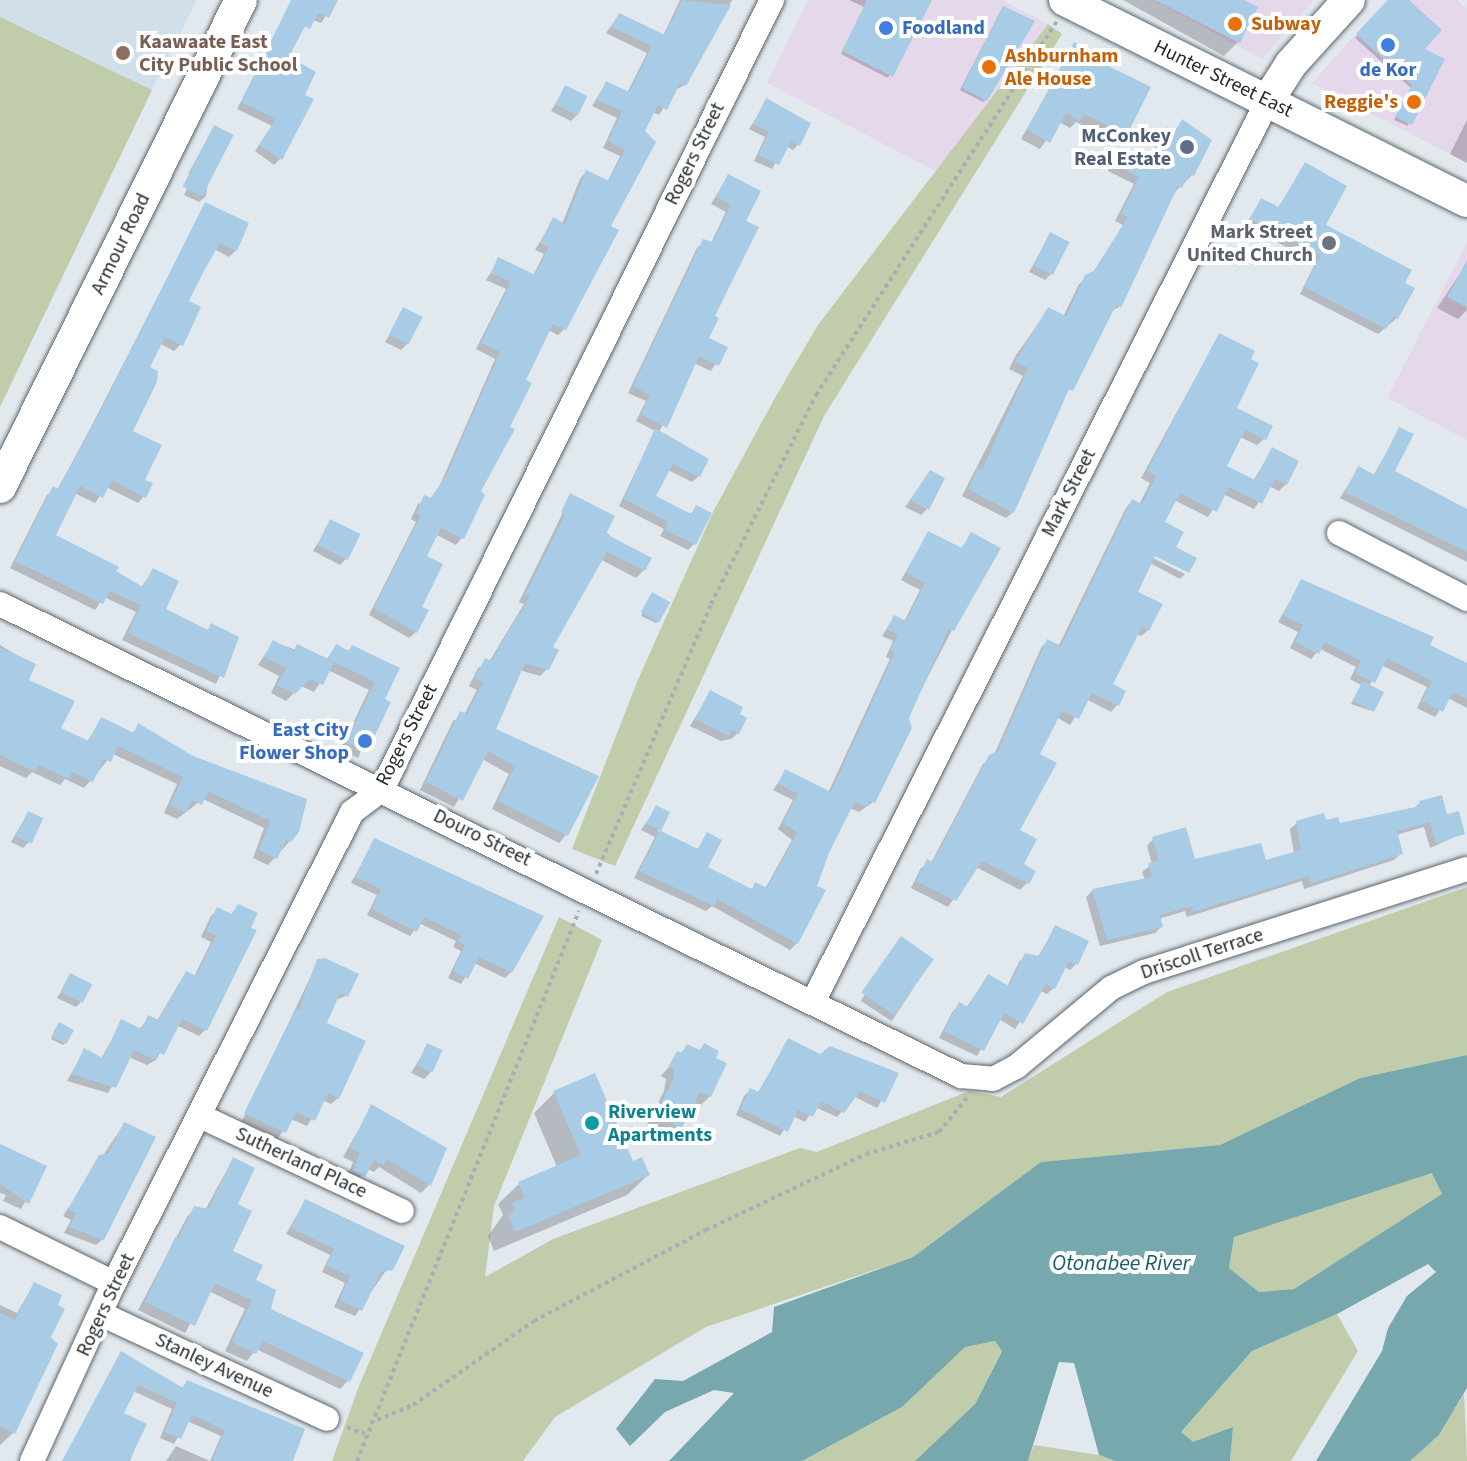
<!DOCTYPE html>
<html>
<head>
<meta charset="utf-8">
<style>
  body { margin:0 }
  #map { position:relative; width:1467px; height:1461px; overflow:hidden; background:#e1e9ef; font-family:"Source Sans 3",sans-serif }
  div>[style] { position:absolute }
  .commercial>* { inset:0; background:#e6d8eb }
  .built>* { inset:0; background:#d0dfea }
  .green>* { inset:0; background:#c0ccaa }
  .water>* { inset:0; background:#77a8ae }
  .shadow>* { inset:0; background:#0003; transform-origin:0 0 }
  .building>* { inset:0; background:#a8cce6; transform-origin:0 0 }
  .path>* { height:4px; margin-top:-2px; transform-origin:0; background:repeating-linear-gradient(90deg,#a8aeb3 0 4px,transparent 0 8px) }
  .roads { filter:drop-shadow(0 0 2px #5e656a) drop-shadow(0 0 2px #5e656a) }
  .street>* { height:24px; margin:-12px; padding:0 12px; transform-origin:12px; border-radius:12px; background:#fff }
  .secondary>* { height:32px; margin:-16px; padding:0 16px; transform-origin:16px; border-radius:16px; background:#fff }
  .dots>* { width:22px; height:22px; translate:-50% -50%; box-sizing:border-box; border:4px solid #fff; border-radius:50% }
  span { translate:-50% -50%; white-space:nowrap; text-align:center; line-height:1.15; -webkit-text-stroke:8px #fff; paint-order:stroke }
  .food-label { font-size:20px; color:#c56008; font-weight:700 }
  .left { translate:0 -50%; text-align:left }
  .right { translate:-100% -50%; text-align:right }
  .shop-label { font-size:20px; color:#366cbe; font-weight:700 }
  .education-label { font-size:20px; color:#785e54; font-weight:700 }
  .street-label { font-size:20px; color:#272a2d }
  .service-label { font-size:20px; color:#4e5e75; font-weight:700 }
  .worship-label { font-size:20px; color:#5b616d; font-weight:700 }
  .culture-label { font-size:20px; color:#0d838f; font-weight:700 }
  .water-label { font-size:22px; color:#195e65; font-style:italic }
</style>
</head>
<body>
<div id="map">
  <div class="commercial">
    <i style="clip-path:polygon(808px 0,1002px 0,1048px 24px,937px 172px,767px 83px)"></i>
    <i style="clip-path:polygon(1153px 0,1314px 0,1262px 59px)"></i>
    <i style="clip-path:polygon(1386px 0,1457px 0,1467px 9px,1467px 163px,1312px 83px)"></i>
    <i style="clip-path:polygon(1467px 242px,1467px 440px,1387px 398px)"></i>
  </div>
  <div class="built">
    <i style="clip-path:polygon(0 0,197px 0,152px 90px,0 17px)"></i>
  </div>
  <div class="green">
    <i style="clip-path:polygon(0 17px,152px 90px,0 407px)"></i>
    <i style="clip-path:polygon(1048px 24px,1062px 34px,824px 416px,615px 866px,572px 849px,637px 682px,713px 512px,776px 396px,818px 325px)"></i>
    <i style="clip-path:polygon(1467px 887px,1467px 1055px,1360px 1078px,1220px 1145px,1041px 1162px,913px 1257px,706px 1327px,555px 1417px,523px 1461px,332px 1461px,359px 1386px,559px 917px,602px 940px,494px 1206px,485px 1277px,553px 1239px,800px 1148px,817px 1152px,969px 1091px,1001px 1097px,1167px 992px)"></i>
    <i style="clip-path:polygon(1432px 1172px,1443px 1194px,1294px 1289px,1259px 1292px,1229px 1268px,1234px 1237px)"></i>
    <i style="clip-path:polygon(1337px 1314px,1358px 1351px,1291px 1461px,1230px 1461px,1233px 1427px,1192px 1443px,1181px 1432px,1252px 1351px)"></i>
    <i style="clip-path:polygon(995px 1341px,1002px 1350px,975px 1404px,915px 1461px,802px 1461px,902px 1407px,965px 1346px)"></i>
    <i style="clip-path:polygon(1464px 1394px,1467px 1461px,1410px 1461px,1439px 1435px)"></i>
    <i style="clip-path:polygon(1034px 1445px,1099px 1455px,1115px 1461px,1028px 1461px)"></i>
  </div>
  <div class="water">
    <i style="clip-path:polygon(evenodd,1467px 1055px,1467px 1388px,1439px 1435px,1410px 1461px,1316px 1461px,1382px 1351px,1388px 1328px,1407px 1296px,1436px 1272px,1428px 1264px,1337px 1314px,1252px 1351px,1181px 1432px,1193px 1442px,1233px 1427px,1230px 1461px,1115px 1461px,1099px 1455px,1074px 1363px,1059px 1362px,1028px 1461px,915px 1461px,975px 1404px,1002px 1351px,995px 1341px,965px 1347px,902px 1407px,802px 1461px,669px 1461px,734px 1393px,714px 1390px,665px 1412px,630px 1446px,616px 1429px,655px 1379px,683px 1381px,772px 1332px,774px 1307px,913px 1257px,1041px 1162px,1220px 1145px,1360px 1078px,1467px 1055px,1432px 1173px,1442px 1194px,1294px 1289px,1259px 1292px,1229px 1268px,1234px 1237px,1432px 1173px)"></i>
  </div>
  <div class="shadow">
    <i style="clip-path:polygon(293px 0,336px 0,321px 23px,313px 20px,299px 32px,287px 58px,280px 159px,274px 165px,255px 151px,272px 126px,237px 109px)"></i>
    <i style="clip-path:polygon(680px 0,732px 0,685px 85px,675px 90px,659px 115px,652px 112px,642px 132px,564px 329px,558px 335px,548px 330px,523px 381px,462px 538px,456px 545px,435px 534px,424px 557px,416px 632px,409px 638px,369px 615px,416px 522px,411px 519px,418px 504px,430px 499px,440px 485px,495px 359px,476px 349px,506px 289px,486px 280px,499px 260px,533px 276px,544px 254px,535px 250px,553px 220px,562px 224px,580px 179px,586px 172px,607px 183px,620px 156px,603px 148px,617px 118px,592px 106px,606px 83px,627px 93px,647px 53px,606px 33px,619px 15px,663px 36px)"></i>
    <i style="clip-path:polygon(849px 0,928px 0,888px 78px,841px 54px,864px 7px)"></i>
    <i style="clip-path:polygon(1123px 0,1239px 0,1255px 8px,1238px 42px,1224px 56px)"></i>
    <i style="clip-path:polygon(1390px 0,1406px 0,1422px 49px,1408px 126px,1394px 120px,1411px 88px,1355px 38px)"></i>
    <i style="clip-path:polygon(1001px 10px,986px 100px,983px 102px,960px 90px)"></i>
    <i style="clip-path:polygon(1075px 44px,1089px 58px,1148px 88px,1117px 142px,1076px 122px,1070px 128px,1059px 122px,1040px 149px,1021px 139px)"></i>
    <i style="clip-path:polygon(565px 88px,577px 115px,571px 121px,551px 111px)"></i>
    <i style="clip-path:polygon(767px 101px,799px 144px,793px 150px,786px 146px,772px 169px,754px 161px,765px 137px,749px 129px)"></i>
    <i style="clip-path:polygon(1467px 120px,1467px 163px,1450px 154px)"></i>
    <i style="clip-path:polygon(1182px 121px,1192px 175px,1173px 194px,1119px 307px,1110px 312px,1042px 438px,1046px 440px,1013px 512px,1006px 518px,962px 496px,1023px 376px,1009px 369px,1016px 355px,1048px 310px,1063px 317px,1079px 284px,1092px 274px,1123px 225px,1115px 221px,1134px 184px,1108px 171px,1115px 157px,1122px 150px,1147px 163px,1161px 136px,1168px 130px,1173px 133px)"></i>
    <i style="clip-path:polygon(214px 127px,206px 196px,199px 202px,184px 195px,193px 176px,188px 174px)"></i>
    <i style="clip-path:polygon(1306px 165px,1323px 226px,1402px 284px,1397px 318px,1378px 334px,1300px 294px,1316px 262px,1245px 226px,1261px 200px,1277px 209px)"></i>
    <i style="clip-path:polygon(728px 176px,743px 222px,707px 339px,726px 348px,711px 371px,694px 363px,659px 432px,699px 476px,692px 482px,668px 470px,654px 497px,689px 515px,696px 508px,694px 544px,688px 550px,660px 536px,664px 529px,619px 506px,655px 431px,636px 421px,646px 401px,628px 393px,697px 248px,704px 241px,711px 243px,726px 212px,711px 204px)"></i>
    <i style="clip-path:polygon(205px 204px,236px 250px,229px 257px,214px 249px,187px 302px,181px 344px,174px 351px,159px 343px,147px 368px,130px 432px,144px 496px,138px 503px,106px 487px,95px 503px,74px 493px,53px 536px,141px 588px,153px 570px,163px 610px,206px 631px,212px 626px,237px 638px,216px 684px,122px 640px,136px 612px,104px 597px,95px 610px,10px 568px,47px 495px,57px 490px,89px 431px)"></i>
    <i style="clip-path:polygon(1051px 234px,1051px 274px,1045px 280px,1029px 272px)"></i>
    <i style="clip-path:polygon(1465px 266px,1467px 310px,1458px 319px,1437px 308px)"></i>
    <i style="clip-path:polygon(404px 310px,408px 343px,401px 350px,385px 342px)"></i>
    <i style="clip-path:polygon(1219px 335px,1234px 409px,1264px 439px,1257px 445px,1240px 437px,1224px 467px,1253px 481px,1272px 450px,1286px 484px,1279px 491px,1269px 486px,1254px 509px,1223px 494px,1208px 517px,1174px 500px,1145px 554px,1185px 574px,1180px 579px,1150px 563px,1135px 593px,1148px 630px,1141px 636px,1136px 634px,1110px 685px,1117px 705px,1111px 712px,1086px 699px,1070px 725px,1056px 717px,1037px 755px,1017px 831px,1021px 865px,1033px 871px,1027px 883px,1020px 890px,976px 867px,948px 907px,911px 888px,921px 868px,931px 863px,983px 764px,994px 755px,1041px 648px,1047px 641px,1058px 647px,1126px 508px,1132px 501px,1139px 505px,1150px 483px,1141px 478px)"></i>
    <i style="clip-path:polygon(1400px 429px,1393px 472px,1467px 511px,1467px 562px,1340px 498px,1358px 469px,1373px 476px)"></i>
    <i style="clip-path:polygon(930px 473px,928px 508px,921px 515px,905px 507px)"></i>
    <i style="clip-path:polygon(571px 496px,644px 570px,636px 578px,600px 559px,550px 648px,547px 669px,540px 676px,519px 670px,493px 730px,566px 835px,559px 843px,492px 809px,509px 774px,482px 759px,454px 807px,420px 790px,453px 721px,464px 715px,477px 690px,469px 686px,478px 668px,489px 662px,524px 604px,519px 602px)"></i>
    <i style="clip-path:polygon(331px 522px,347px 558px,340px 565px,313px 551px)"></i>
    <i style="clip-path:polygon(928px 533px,960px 550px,971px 535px,952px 630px,907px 717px,910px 728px,873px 802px,859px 812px,850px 808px,827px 852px,814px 887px,823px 891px,797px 943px,790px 950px,712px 906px,706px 911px,634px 878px,655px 837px,641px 830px,656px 808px,667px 813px,658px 831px,696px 851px,707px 835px,706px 868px,750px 890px,756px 885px,765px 889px,792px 840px,778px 829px,793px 800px,773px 790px,786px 771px,828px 793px,890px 659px,886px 657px,893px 641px,882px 636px,894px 617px,904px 622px,920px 590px,901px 580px)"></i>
    <i style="clip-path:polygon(1302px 581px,1467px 665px,1467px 708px,1448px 698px,1435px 717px,1417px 708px,1427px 687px,1381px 665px,1369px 686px,1372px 711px,1351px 704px,1361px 685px,1350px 679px,1356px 667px,1320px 649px,1311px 659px,1290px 648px,1298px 632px,1278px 622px)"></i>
    <i style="clip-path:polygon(650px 597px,659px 621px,656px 623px,641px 616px)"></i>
    <i style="clip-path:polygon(273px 642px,326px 660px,336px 646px,347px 652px,352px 647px,397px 669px,358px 758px,340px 750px,369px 690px,328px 670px,314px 692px,301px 686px,286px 701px,271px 693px,279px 676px,258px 665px)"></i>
    <i style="clip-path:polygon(0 645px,34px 665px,26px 680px,59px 729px,87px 742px,101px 719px,131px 734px,139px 726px,192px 758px,305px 800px,290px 841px,268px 865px,253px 858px,264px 828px,203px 799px,177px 819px,164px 813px,177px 784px,113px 754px,84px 788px,65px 779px,60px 785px,32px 772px,26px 778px,0 766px)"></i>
    <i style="clip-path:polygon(710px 693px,738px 733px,731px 739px,721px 741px,690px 726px)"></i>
    <i style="clip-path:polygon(1420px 803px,1463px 833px,1430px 848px,1424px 827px,1396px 835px,1401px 853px,1394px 860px,1304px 889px,1302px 881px,1187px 917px,1185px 911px,1159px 919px,1161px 927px,1155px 933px,1100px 946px,1086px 897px,1092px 891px,1145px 880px,1142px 872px,1152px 864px,1147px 846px,1153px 839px,1194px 861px,1265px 863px,1294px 854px,1290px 829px,1297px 823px,1339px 826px,1413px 809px)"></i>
    <i style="clip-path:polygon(28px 813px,29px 842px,23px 848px,11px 842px)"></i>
    <i style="clip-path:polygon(374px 841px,511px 972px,505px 978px,474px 963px,461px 984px,448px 978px,461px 951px,453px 947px,456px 941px,419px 923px,410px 936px,367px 915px,377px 895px,351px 883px)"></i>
    <i style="clip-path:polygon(238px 906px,205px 1030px,199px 1036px,176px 1025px,156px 1060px,147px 1065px,129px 1057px,108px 1093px,67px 1081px,84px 1051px,101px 1059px,122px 1021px,139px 1030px,149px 1017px,157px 1021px,181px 980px,187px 974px,194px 977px,211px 942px,201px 937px,211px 916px,218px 910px,230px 916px)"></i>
    <i style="clip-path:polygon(1055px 928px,1076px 964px,1070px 970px,1064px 967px,1054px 988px,1047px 994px,1041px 991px,1015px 1029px,999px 1019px,977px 1056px,939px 1038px,953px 1011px,959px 1005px,966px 1008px,988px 976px,1007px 987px,1019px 962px,1026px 955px,1038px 957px)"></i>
    <i style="left:901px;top:939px;width:37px;height:74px;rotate:33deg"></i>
    <i style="clip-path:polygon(318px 961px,346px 996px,335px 1000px,324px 1024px,338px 1098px,331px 1104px,323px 1100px,307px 1126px,291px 1119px,278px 1138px,242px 1121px)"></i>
    <i style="clip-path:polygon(71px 976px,82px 1001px,76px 1007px,57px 998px)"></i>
    <i style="clip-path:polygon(56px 1027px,66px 1042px,63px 1045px,51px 1039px)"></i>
    <i style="clip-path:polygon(788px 1041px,820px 1056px,897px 1074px,877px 1108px,855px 1097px,837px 1117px,815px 1107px,805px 1122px,793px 1116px,780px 1136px,736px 1115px,744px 1096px,750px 1090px,757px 1094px)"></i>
    <i style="clip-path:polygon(428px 1045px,430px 1073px,424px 1079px,411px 1073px)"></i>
    <i style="clip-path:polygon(687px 1046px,698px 1052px,704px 1046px,710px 1096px,700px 1106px,692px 1102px,671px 1136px,647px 1125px,664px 1091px,666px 1079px,661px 1076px)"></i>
    <i style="clip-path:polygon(554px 1093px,648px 1175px,627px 1195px,494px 1251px,488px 1236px,503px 1215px,498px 1204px,519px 1184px,557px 1167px,534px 1113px)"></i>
    <i style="clip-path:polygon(372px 1106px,429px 1185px,421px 1193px,379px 1167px,374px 1172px,367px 1169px,355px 1184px,346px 1180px,353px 1162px,343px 1157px)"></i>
    <i style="clip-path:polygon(124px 1124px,103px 1239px,96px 1245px,64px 1233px,71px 1220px,63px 1216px)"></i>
    <i style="clip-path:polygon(0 1144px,45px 1167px,21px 1209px,3px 1201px,6px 1195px,0 1193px)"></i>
    <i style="clip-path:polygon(233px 1159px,230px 1252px,268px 1310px,348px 1381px,340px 1389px,256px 1349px,247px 1361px,225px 1351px,245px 1309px,209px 1291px,185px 1333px,138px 1310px,187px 1217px,195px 1208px,205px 1210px)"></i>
    <i style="clip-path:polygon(305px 1201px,402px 1247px,355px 1316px,334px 1307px,345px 1283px,322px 1272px,330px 1255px,286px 1234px)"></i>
    <i style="clip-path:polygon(34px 1284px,13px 1433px,0 1445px,0 1305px,17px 1313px)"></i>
    <i style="clip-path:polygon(121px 1353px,181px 1389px,187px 1382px,290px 1461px,166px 1461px,176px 1446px,210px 1461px,221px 1436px,187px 1421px,174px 1444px,160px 1438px,172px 1409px,133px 1391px,121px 1414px,144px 1425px,130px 1461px,63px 1461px)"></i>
  </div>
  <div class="building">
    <i style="clip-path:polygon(291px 0,338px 0,329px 18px,318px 13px,310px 29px,305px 26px,289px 57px,316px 72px,305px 95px,314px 99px,282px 160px,259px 145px,276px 119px,241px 102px)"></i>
    <i style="clip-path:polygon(682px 0,731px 5px,686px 86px,680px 83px,667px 110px,658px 105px,645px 131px,656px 142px,611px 226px,619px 230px,566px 330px,553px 324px,526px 380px,532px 383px,510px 427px,515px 429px,481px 491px,485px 495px,464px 539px,441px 528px,427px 556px,443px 564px,422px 607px,429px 610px,417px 633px,374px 608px,421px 515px,416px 513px,424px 495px,431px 498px,446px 476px,500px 352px,481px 343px,511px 282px,491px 273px,498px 257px,535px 275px,549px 247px,540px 243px,553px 217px,565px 224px,586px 170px,609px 181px,625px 150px,608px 141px,622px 111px,597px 100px,606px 81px,629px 92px,652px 46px,611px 27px,619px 13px,665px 35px)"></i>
    <i style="clip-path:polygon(867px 0,932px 0,893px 77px,842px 51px)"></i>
    <i style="clip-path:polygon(1155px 0,1244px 0,1258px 7px,1240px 43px)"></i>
    <i style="clip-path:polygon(1388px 0,1409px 0,1442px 30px,1425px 49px,1445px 59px,1412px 125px,1395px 117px,1412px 85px,1356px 34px)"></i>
    <i style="clip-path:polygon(1003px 6px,1035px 21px,987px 101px,962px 88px)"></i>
    <i style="clip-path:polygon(1074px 42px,1095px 52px,1092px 58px,1151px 87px,1127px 135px,1084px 114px,1080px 121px,1066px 113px,1050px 143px,1027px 130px)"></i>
    <i style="left:565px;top:85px;width:25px;height:22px;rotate:26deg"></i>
    <i style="clip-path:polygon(766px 98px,811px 123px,800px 146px,791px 141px,779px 165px,758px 155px,769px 132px,753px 124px)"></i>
    <i style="clip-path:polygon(1182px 119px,1212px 140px,1194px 176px,1189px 174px,1182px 188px,1178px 186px,1121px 308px,1116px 305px,1073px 391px,1069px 389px,1014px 513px,968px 489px,978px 468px,982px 470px,1028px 368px,1015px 362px,1048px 307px,1066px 316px,1085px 275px,1095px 270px,1128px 217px,1121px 214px,1139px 177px,1114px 164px,1122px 148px,1150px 162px,1167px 127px,1176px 131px)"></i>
    <i style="left:214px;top:125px;width:22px;height:69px;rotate:27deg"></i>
    <i style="clip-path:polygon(1305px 162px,1347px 186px,1326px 225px,1412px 270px,1405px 283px,1415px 288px,1398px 319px,1393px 316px,1386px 329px,1304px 287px,1321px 255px,1250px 219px,1261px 198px,1279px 207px)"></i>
    <i style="clip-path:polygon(728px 174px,761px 191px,746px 221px,759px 227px,715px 316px,719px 318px,709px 338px,728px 347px,719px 366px,699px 356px,667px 428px,641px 414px,650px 395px,633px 386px,703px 239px,713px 242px,731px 205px,716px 197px)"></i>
    <i style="clip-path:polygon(205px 202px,249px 223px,237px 251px,220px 243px,205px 269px,189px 301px,201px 307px,183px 346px,165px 337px,150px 367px,158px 371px,157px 382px,133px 431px,162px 445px,145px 480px,153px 483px,146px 498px,112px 480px,103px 498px,80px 486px,56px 535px,119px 567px,116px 571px,143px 587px,153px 568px,179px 581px,166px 609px,208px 630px,211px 623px,239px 637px,224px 678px,128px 633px,141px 605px,110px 591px,103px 604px,15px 561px,53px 486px,58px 489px,95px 422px)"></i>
    <i style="left:1050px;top:232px;width:22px;height:37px;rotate:27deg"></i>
    <i style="clip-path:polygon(1467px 260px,1467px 307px,1447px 297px)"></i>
    <i style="left:403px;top:307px;width:22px;height:31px;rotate:27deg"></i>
    <i style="clip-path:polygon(1219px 333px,1255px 351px,1251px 359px,1259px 363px,1237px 408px,1273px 426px,1266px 440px,1245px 430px,1227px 466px,1255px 480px,1272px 447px,1299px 461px,1287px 485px,1275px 479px,1262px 504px,1229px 487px,1217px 512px,1180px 493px,1165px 522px,1184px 532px,1176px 547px,1197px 558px,1189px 573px,1155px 556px,1138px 592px,1163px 604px,1149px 631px,1142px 627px,1113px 684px,1126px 691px,1119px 706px,1092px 693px,1079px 719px,1062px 711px,1040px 754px,1057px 763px,1020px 830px,1037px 839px,1024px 864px,1036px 871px,1029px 884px,982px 861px,956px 901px,916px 881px,927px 859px,933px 862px,989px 755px,998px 751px,1047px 639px,1061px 646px,1132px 499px,1142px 504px,1156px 476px,1147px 471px)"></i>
    <i style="clip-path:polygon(1399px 427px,1414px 434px,1395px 471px,1467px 509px,1467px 552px,1345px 492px,1358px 466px,1375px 475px)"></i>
    <i style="clip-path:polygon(655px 428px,709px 459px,700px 477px,673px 464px,656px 496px,691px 514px,696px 505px,712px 513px,696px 545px,665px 530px,668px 522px,624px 499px)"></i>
    <i style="clip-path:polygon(930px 470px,945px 478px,929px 510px,910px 500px)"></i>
    <i style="clip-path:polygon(570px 493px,615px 516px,606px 534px,652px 558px,645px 571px,607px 552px,553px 647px,559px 650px,549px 670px,525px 663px,496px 729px,599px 776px,568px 836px,498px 801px,515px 766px,488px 751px,463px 801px,426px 782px,460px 711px,467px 714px,483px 682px,475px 678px,485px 658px,491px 661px,530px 596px,525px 594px,565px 515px,561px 512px)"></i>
    <i style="left:330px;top:519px;width:34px;height:29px;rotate:26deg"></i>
    <i style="clip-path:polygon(928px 531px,962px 548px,971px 532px,1001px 548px,954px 631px,949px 629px,909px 718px,912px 728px,875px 803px,870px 801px,867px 807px,855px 801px,829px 853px,817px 886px,826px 890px,798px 944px,717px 899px,714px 906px,639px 871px,660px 830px,646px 824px,656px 805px,670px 812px,661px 831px,698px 849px,707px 832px,722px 840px,708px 867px,752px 889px,755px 882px,767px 888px,797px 833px,783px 822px,798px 794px,778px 784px,785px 769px,831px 792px,895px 652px,890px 650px,898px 635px,887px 629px,894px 615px,906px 621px,925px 583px,906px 573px)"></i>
    <i style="clip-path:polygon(1301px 579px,1434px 637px,1430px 645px,1467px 663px,1467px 699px,1453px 692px,1443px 712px,1422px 701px,1432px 681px,1387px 658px,1375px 683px,1355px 673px,1361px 661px,1325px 642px,1319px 654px,1295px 642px,1303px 625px,1283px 615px)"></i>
    <i style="left:652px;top:592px;width:21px;height:23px;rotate:29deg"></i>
    <i style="clip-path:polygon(273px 640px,294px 651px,297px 644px,328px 659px,336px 644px,349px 651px,352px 645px,400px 668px,385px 699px,391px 702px,367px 752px,346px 742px,375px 682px,334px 662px,323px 685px,310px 679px,295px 694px,277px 685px,286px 668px,264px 657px)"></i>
    <i style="clip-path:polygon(0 647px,36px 664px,29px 680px,75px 701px,61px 728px,89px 741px,101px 717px,134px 733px,138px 723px,193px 756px,307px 799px,299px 832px,291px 842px,286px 840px,277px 859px,259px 850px,270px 821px,208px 791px,202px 805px,192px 800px,186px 813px,170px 805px,183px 777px,118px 746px,111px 762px,104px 759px,93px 782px,72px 772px,69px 779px,38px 765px,35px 772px,0 755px)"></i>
    <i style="left:1363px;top:681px;width:24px;height:22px;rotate:28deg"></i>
    <i style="clip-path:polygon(710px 690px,743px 707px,740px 714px,747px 718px,739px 734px,732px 730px,729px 736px,695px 719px)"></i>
    <i style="clip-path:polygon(1442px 795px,1447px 814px,1459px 811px,1465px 834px,1436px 843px,1430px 822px,1397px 831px,1403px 854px,1310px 884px,1308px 876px,1193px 912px,1192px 906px,1160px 915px,1163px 927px,1107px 940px,1092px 889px,1152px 877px,1148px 863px,1159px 860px,1152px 837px,1186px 827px,1195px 859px,1261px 843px,1266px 860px,1301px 850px,1296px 821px,1324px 813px,1326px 820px,1338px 817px,1340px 823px,1420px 806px,1419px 801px)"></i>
    <i style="left:28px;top:811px;width:17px;height:28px;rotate:25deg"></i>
    <i style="clip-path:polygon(374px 838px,544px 916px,512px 973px,479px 957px,468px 979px,453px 971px,465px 945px,458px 941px,461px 935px,424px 917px,417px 932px,372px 909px,381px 889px,355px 877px)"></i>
    <i style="clip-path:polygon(238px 904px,258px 913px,251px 928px,257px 930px,207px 1031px,182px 1019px,164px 1055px,159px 1052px,155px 1060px,134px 1050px,116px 1088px,72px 1074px,84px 1048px,103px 1058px,121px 1019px,142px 1029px,148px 1015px,159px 1020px,186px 971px,196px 976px,216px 935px,206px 931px,217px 907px,232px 914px)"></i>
    <i style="clip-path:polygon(1055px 925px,1089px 941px,1078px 965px,1069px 961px,1055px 989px,1046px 984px,1023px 1024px,1004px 1013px,984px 1051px,944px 1031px,959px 1002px,968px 1007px,988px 974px,1009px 986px,1025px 953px,1040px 956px)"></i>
    <i style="left:901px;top:936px;width:40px;height:69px;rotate:35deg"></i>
    <i style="clip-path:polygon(325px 958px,359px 974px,348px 997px,340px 993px,327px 1023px,366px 1041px,339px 1099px,328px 1093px,315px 1121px,296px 1112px,286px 1133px,244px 1113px,296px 1008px,299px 1010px,317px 959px)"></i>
    <i style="left:70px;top:973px;width:25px;height:21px;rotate:27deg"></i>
    <i style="left:59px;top:1022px;width:17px;height:16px;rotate:28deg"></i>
    <i style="clip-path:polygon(788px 1038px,820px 1054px,830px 1046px,899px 1073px,885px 1103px,860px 1091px,844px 1113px,821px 1101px,813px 1117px,798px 1110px,788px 1132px,740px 1109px,750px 1088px,759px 1092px)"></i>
    <i style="left:427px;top:1043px;width:17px;height:25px;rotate:24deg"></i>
    <i style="clip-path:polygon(704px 1043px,719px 1051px,716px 1058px,727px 1063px,711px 1097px,700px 1092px,682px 1128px,656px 1115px,673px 1079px,675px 1069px,669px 1066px,677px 1051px,682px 1053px,687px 1044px,700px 1050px)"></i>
    <i style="clip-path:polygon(595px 1073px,633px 1161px,642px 1157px,650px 1175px,515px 1232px,507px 1214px,516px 1210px,512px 1203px,525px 1198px,518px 1182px,581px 1155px,553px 1091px)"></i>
    <i style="clip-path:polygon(371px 1104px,447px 1148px,431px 1186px,387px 1159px,384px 1165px,374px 1160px,365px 1177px,353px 1171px,360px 1153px,350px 1148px)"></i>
    <i style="clip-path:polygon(124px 1122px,156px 1137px,104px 1240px,69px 1227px,76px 1213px,68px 1209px,99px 1155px,109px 1153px)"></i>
    <i style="clip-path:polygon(0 1144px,47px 1166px,29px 1204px,0 1184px)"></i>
    <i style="clip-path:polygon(233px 1157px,255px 1168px,238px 1204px,252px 1211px,233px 1251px,263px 1265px,256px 1280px,276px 1290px,271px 1309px,364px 1353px,350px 1382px,263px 1341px,256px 1354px,232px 1342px,252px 1300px,215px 1283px,195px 1326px,145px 1302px,175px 1237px,178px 1239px,194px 1206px,209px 1209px)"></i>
    <i style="clip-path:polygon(305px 1199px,405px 1246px,393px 1270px,381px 1272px,362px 1311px,339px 1300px,350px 1276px,326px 1265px,334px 1249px,291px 1228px)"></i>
    <i style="clip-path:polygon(34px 1282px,62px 1295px,58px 1305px,65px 1309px,51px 1337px,58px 1344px,15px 1434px,0 1426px,0 1313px,15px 1320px)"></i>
    <i style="clip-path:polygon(121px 1351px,183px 1388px,187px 1380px,305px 1429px,293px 1461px,212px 1461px,225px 1430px,192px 1415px,181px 1439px,164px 1432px,177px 1403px,138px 1385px,124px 1413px,147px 1424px,129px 1461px,62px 1461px)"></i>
  </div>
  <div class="path">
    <i style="left:596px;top:874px;width:293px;rotate:-66.9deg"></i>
    <i style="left:711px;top:604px;width:234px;rotate:-63.3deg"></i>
    <i style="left:816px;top:395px;width:444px;rotate:-57.2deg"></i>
    <i style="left:370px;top:1423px;width:47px;rotate:-22.7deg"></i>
    <i style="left:413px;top:1405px;width:147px;rotate:-34.8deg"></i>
    <i style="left:534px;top:1321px;width:195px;rotate:-27.9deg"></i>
    <i style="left:706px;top:1230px;width:177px;rotate:-25.4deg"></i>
    <i style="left:866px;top:1154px;width:76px;rotate:-16.8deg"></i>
    <i style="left:939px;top:1132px;width:44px;rotate:-50.5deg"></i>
    <i style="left:347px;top:1427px;width:19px;rotate:21deg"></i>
    <i style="left:357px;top:1461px;width:593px;rotate:-68.02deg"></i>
  </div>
  <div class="roads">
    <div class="street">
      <i style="left:1339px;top:533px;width:144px;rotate:27.3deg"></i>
      <i style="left:0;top:604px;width:1071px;rotate:26.16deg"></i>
      <i style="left:961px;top:1076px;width:32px;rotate:5deg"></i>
      <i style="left:993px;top:1079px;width:26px;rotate:-28deg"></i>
      <i style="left:1016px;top:1067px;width:124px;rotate:-39.7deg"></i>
      <i style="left:1111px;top:988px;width:37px;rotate:-26deg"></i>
      <i style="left:1144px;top:972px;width:339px;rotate:-17.7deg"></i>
      <i style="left:813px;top:1002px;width:1010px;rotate:-63.23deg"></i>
      <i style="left:200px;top:1116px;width:223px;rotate:25.2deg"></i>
      <i style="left:0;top:1227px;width:127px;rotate:26.2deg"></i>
      <i style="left:101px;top:1314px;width:249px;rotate:24.9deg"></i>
      <i style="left:32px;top:1461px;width:196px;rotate:-65.3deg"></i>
      <i style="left:114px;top:1283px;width:528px;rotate:-63.19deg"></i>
      <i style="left:352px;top:812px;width:38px;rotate:-37deg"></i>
      <i style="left:382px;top:789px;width:880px;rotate:-63.7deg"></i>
    </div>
    <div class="secondary">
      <i style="left:1065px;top:0;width:449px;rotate:26.6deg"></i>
      <i style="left:1268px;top:100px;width:43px;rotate:-57.4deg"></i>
      <i style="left:1291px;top:64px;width:86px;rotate:-47.8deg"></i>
      <i style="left:0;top:487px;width:543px;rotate:-63.67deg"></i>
    </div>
  </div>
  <div class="dots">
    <i style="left:1235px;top:24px;background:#e8710a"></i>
    <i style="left:886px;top:28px;background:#3f7fe0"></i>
    <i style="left:1388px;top:45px;background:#3f7fe0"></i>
    <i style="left:123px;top:53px;background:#8d6e63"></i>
    <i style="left:989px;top:67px;background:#e8710a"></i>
    <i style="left:1414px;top:102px;background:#e8710a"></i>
    <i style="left:1187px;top:147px;background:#5c6f8a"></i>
    <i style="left:1329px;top:243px;background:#6b7280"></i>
    <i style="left:365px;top:741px;background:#3f7fe0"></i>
    <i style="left:592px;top:1123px;background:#0f9aa8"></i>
  </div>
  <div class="food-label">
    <span class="left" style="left:1251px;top:24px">Subway</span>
    <span class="left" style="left:1005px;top:68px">Ashburnham<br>Ale House</span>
    <span class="right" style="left:1398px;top:102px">Reggie's</span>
  </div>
  <div class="shop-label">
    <span class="left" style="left:902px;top:28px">Foodland</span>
    <span style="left:1388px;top:70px">de Kor</span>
    <span class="right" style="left:349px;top:742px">East City<br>Flower Shop</span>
  </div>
  <div class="education-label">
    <span class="left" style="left:139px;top:54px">Kaawaate East<br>City Public School</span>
  </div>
  <div class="street-label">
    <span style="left:1223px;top:79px;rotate:26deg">Hunter Street East</span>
    <span style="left:695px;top:154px;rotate:-64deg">Rogers Street</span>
    <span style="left:121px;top:244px;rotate:-64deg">Armour Road</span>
    <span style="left:1069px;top:493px;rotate:-63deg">Mark Street</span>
    <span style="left:407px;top:735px;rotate:-63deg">Rogers Street</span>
    <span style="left:482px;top:838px;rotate:26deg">Douro Street</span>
    <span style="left:1202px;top:954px;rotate:-18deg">Driscoll Terrace</span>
    <span style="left:301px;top:1163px;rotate:25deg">Sutherland Place</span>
    <span style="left:106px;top:1305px;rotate:-65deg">Rogers Street</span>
    <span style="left:214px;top:1366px;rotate:25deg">Stanley Avenue</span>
  </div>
  <div class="service-label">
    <span class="right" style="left:1171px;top:148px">McConkey<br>Real Estate</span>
  </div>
  <div class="worship-label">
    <span class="right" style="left:1313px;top:244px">Mark Street<br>United Church</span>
  </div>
  <div class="culture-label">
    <span class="left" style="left:608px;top:1124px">Riverview<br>Apartments</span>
  </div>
  <div class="water-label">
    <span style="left:1121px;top:1264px">Otonabee River</span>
  </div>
</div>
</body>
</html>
